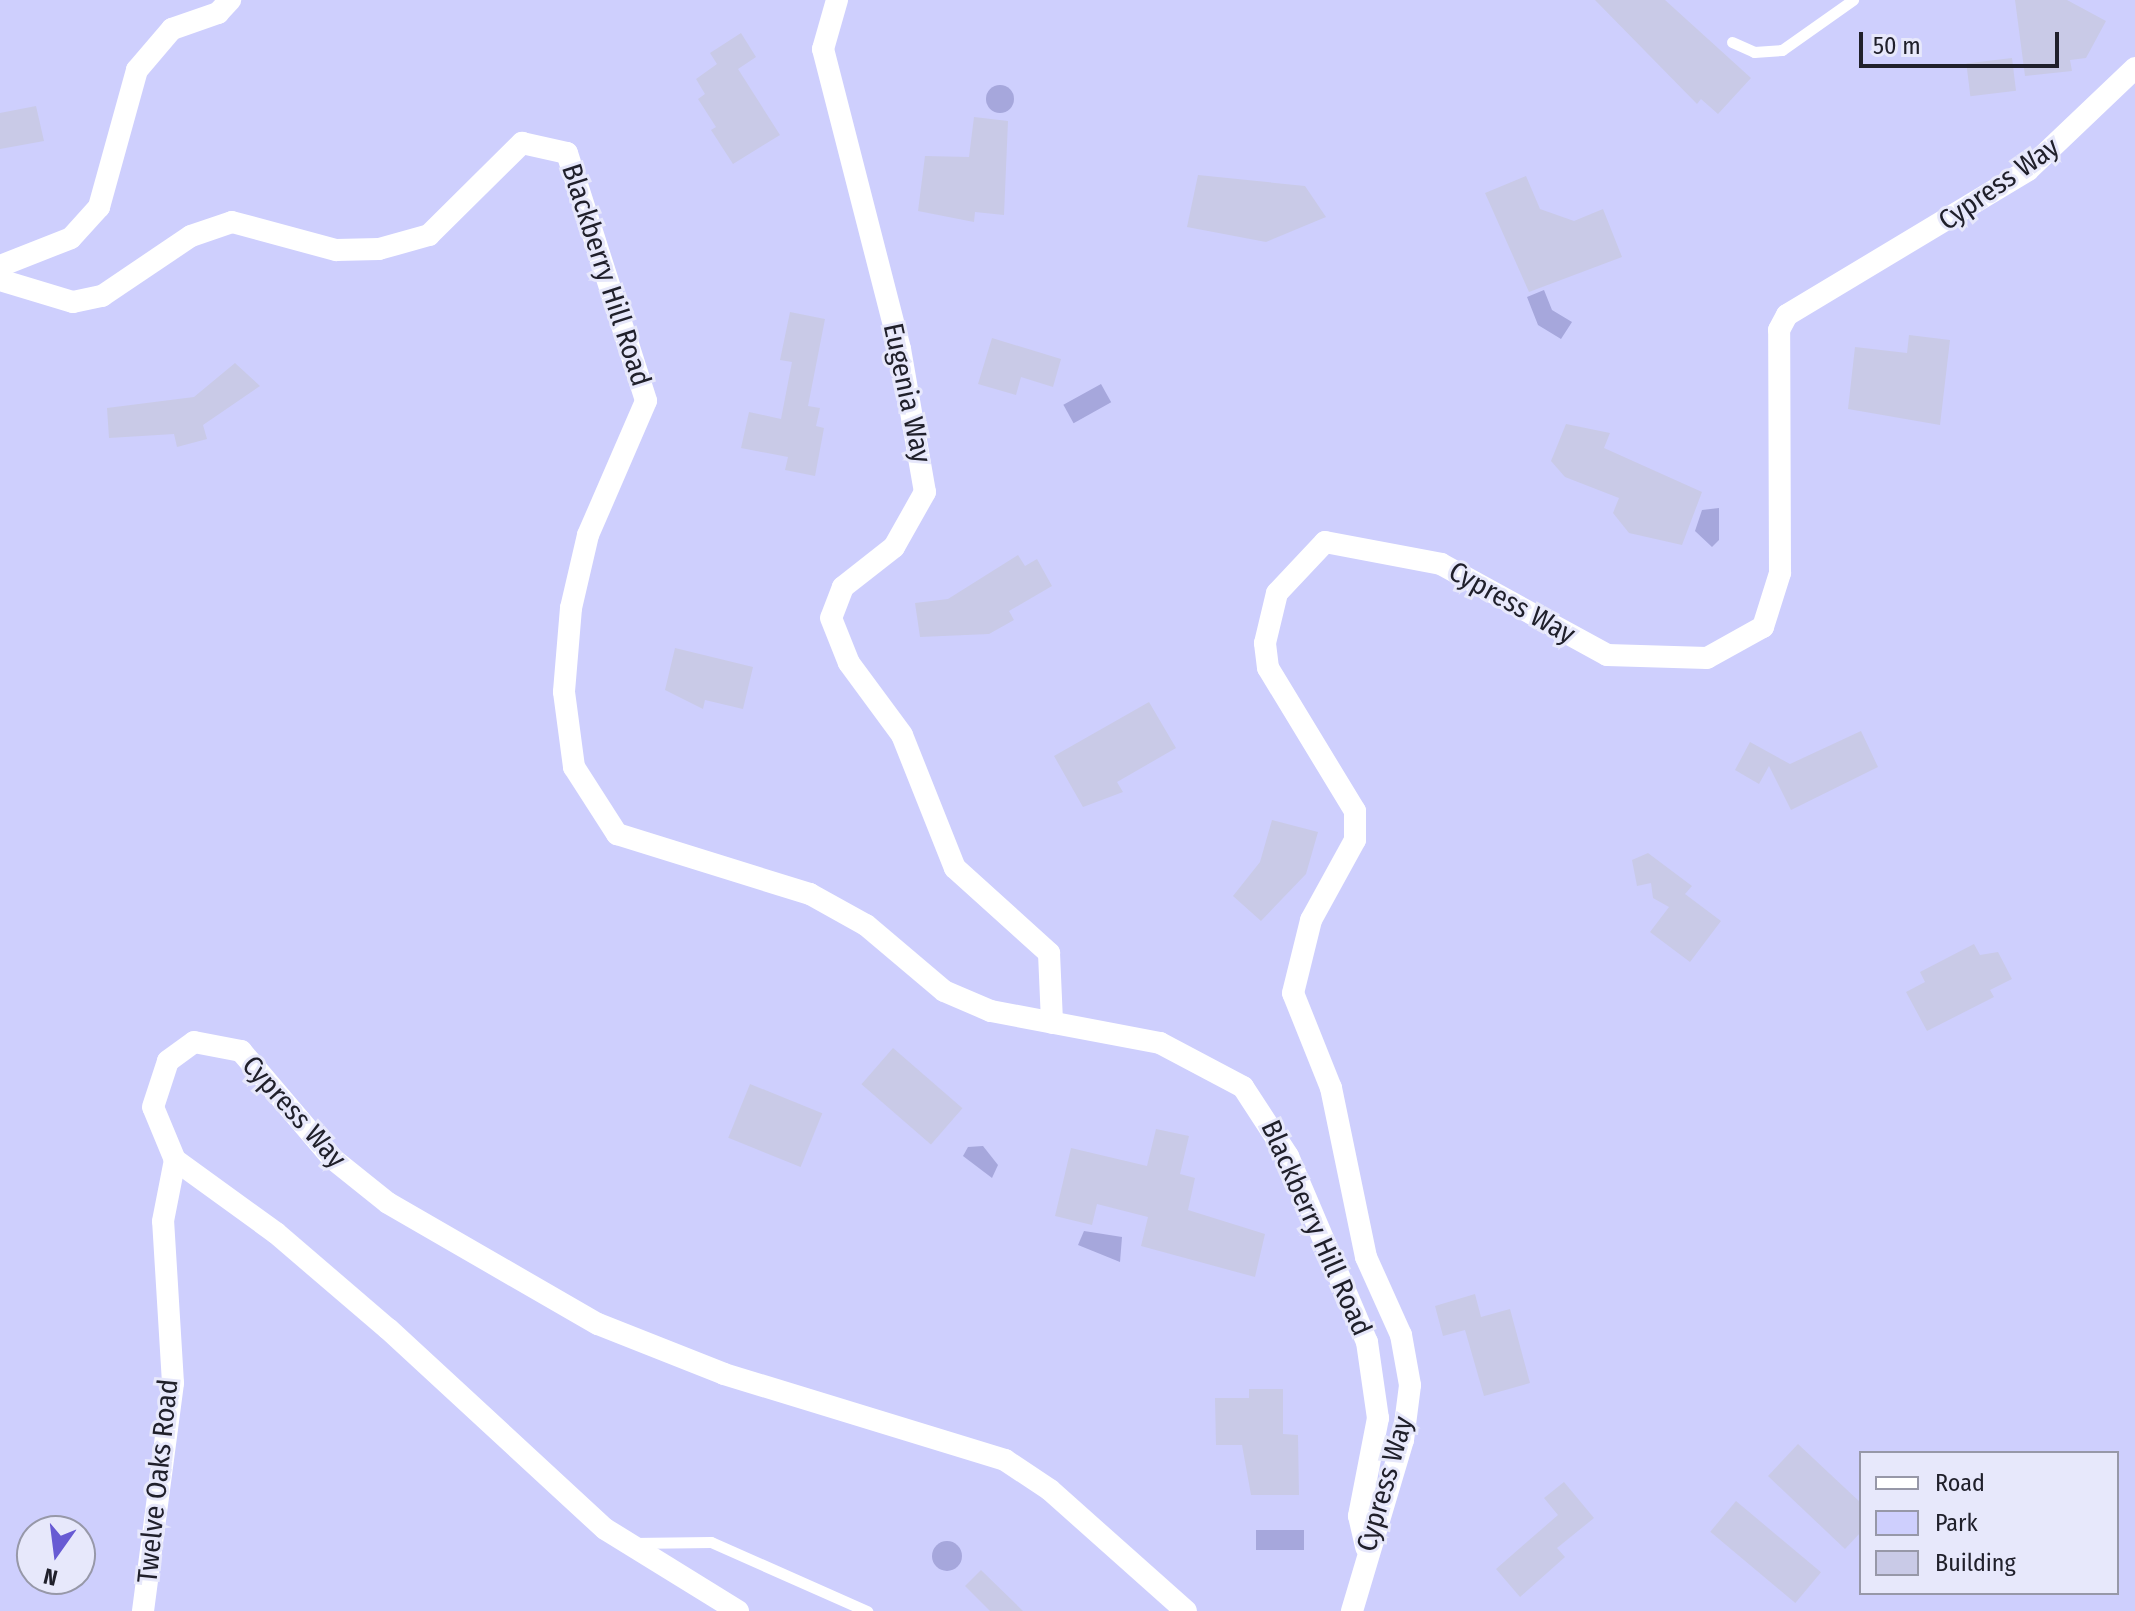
<!DOCTYPE html>
<html>
<head>
<meta charset="utf-8">
<style>
  body { margin:0 }
  #map { position:relative; width:2135px; height:1611px; overflow:hidden; background:#e7e8fb; font-family:"Fira Sans Condensed",sans-serif }
  div>[style] { position:absolute }
  .green>* { inset:0; background:#cecffd }
  .water>* { inset:0; background:#a6a7dc; transform-origin:0 0 }
  .round { border-radius:50% }
  .building>* { inset:0; background:#c9cae7; transform-origin:0 0 }
  .lane>* { height:11px; margin:-5.5px; padding:0 5.5px; transform-origin:5.5px; border-radius:5.5px; background:#fff }
  .street>* { height:22px; margin:-11px; padding:0 11px; transform-origin:11px; border-radius:11px; background:#fff }
  span { translate:-50% -50%; white-space:nowrap; text-align:center; line-height:1.15; -webkit-text-stroke:6px #e7e8fb; paint-order:stroke }
  .street-label { font-size:28px; color:#20202b }
  .legend { position:absolute; left:1859px; top:1451px; width:260px; height:144px; box-sizing:border-box; background:#e7e8fb; border:2px solid #9798a8; margin:0; padding:10px 14px; list-style:none; font-size:24px; color:#20202b }
  .legend li { display:flex; align-items:center; gap:16px; height:40px }
  .legend b { width:40px; border:2px solid #9798a8 }
  .north { position:absolute; left:16px; top:1515px; width:80px; height:80px; box-sizing:border-box; background:#e7e8fb; border:2px solid #9798a8; border-radius:50%; rotate:194deg; font-size:22px; font-weight:700; line-height:32px; text-align:center; color:#20202b }
  .north::after { content:''; display:block; margin:auto; width:28px; height:36px; background:#675ad3; clip-path:polygon(50% 0,100% 100%,50% 72%,0 100%) }
  .scale { position:absolute; left:1859px; top:32px; width:200px; height:36px; box-sizing:border-box; border:4px solid #20202b; border-top:0; padding-left:10px; font-size:24px; line-height:28px; white-space:nowrap; color:#20202b; -webkit-text-stroke:6px #e7e8fb; paint-order:stroke }
</style>
</head>
<body>
<div id="map">
  <div class="green">
    <i style="clip-path:polygon(evenodd,0 0,2135px 0,2135px 1611px,0 1611px,0 0,1861px 1453px,2117px 1453px,2117px 1593px,1861px 1593px,1861px 1453px,0 0,32px 1531px,80px 1531px,80px 1579px,32px 1579px,32px 1531px)"></i>
  </div>
  <div class="water">
    <i class="round" style="left:986px;top:85px;width:28px;height:28px"></i>
    <i style="clip-path:polygon(1544px 290px,1552px 310px,1572px 322px,1561px 339px,1538px 325px,1527px 297px)"></i>
    <i style="left:1101px;top:384px;width:21px;height:43px;rotate:61deg"></i>
    <i style="clip-path:polygon(1719px 508px,1719px 540px,1712px 547px,1695px 531px,1702px 510px)"></i>
    <i style="clip-path:polygon(983px 1146px,998px 1165px,992px 1178px,963px 1156px,968px 1147px)"></i>
    <i style="clip-path:polygon(1084px 1231px,1122px 1237px,1120px 1262px,1078px 1245px)"></i>
    <i style="left:1256px;top:1530px;width:48px;height:20px"></i>
    <i class="round" style="left:932px;top:1541px;width:30px;height:30px"></i>
  </div>
  <div class="building">
    <i style="clip-path:polygon(1595px 0,1665px 0,1751px 78px,1718px 114px,1701px 99px,1697px 104px)"></i>
    <i style="clip-path:polygon(2015px 0,2067px 0,2106px 21px,2086px 58px,2070px 60px,2072px 71px,2025px 76px)"></i>
    <i style="clip-path:polygon(741px 33px,756px 57px,738px 69px,780px 135px,733px 164px,711px 130px,716px 127px,698px 99px,705px 94px,696px 79px,717px 64px,710px 53px)"></i>
    <i style="left:2012px;top:58px;width:33px;height:46px;rotate:83deg"></i>
    <i style="clip-path:polygon(36px 106px,44px 141px,0 149px,0 113px)"></i>
    <i style="clip-path:polygon(974px 117px,1008px 121px,1004px 215px,975px 212px,974px 222px,918px 211px,925px 156px,969px 157px)"></i>
    <i style="clip-path:polygon(1198px 175px,1305px 186px,1326px 217px,1266px 242px,1187px 227px)"></i>
    <i style="clip-path:polygon(1526px 176px,1540px 209px,1574px 221px,1603px 209px,1622px 257px,1529px 292px,1485px 193px)"></i>
    <i style="clip-path:polygon(790px 312px,825px 319px,808px 406px,820px 408px,816px 426px,824px 428px,815px 476px,785px 470px,788px 457px,741px 448px,749px 412px,781px 419px,792px 362px,780px 360px)"></i>
    <i style="clip-path:polygon(1909px 335px,1950px 340px,1940px 425px,1848px 409px,1855px 347px,1907px 353px)"></i>
    <i style="clip-path:polygon(992px 338px,1061px 359px,1053px 387px,1021px 377px,1016px 395px,978px 384px)"></i>
    <i style="clip-path:polygon(235px 363px,260px 386px,203px 425px,207px 439px,177px 447px,174px 434px,109px 438px,107px 408px,194px 397px)"></i>
    <i style="clip-path:polygon(1566px 424px,1610px 433px,1604px 448px,1702px 492px,1682px 545px,1629px 533px,1613px 513px,1619px 498px,1565px 477px,1551px 461px)"></i>
    <i style="clip-path:polygon(1018px 555px,1025px 566px,1037px 559px,1052px 586px,1009px 611px,1014px 620px,989px 634px,920px 637px,915px 603px,948px 599px)"></i>
    <i style="clip-path:polygon(675px 648px,753px 667px,743px 709px,705px 700px,703px 709px,665px 690px)"></i>
    <i style="clip-path:polygon(1149px 702px,1176px 748px,1117px 782px,1123px 792px,1083px 807px,1054px 756px)"></i>
    <i style="clip-path:polygon(1861px 731px,1878px 767px,1791px 810px,1769px 766px,1759px 784px,1735px 770px,1750px 742px,1790px 764px)"></i>
    <i style="clip-path:polygon(1272px 820px,1318px 832px,1306px 874px,1261px 921px,1233px 896px,1260px 862px)"></i>
    <i style="clip-path:polygon(1648px 853px,1692px 886px,1685px 894px,1721px 921px,1690px 962px,1650px 932px,1669px 907px,1653px 898px,1651px 883px,1637px 886px,1632px 860px)"></i>
    <i style="clip-path:polygon(1974px 944px,1980px 955px,1998px 952px,2012px 979px,1990px 990px,1994px 997px,1927px 1031px,1906px 992px,1925px 982px,1920px 972px)"></i>
    <i style="left:893px;top:1048px;width:92px;height:48px;rotate:41deg"></i>
    <i style="left:750px;top:1084px;width:78px;height:58px;rotate:22deg"></i>
    <i style="clip-path:polygon(1156px 1129px,1189px 1136px,1180px 1174px,1195px 1178px,1188px 1210px,1265px 1234px,1255px 1277px,1141px 1246px,1148px 1217px,1097px 1204px,1092px 1225px,1055px 1216px,1071px 1148px,1147px 1166px)"></i>
    <i style="clip-path:polygon(1475px 1294px,1481px 1317px,1510px 1309px,1530px 1383px,1484px 1396px,1465px 1330px,1443px 1336px,1435px 1306px)"></i>
    <i style="clip-path:polygon(1249px 1389px,1283px 1389px,1283px 1434px,1298px 1435px,1299px 1495px,1251px 1495px,1242px 1445px,1216px 1445px,1215px 1398px,1249px 1398px)"></i>
    <i style="clip-path:polygon(1798px 1444px,1861px 1503px,1861px 1532px,1845px 1549px,1768px 1476px)"></i>
    <i style="clip-path:polygon(1564px 1482px,1594px 1518px,1557px 1548px,1565px 1557px,1520px 1597px,1496px 1569px,1558px 1515px,1544px 1498px)"></i>
    <i style="left:1736px;top:1501px;width:111px;height:40px;rotate:40deg"></i>
    <i style="clip-path:polygon(981px 1570px,1023px 1611px,990px 1611px,965px 1586px)"></i>
  </div>
  <div class="lane">
    <i style="left:1732px;top:42px;width:24px;rotate:24deg"></i>
    <i style="left:1754px;top:52px;width:28px;rotate:-4deg"></i>
    <i style="left:1782px;top:50px;width:87px;rotate:-35.2deg"></i>
    <i style="left:632px;top:1543px;width:79px;rotate:-0.7deg"></i>
    <i style="left:711px;top:1542px;width:171px;rotate:23.9deg"></i>
  </div>
  <div class="street">
    <i style="left:837px;top:0;width:51px;rotate:105.9deg"></i>
    <i style="left:823px;top:49px;width:310px;rotate:75.6deg"></i>
    <i style="left:900px;top:349px;width:145px;rotate:80.1deg"></i>
    <i style="left:925px;top:492px;width:63px;rotate:119.4deg"></i>
    <i style="left:894px;top:547px;width:65px;rotate:141.9deg"></i>
    <i style="left:843px;top:587px;width:33px;rotate:111deg"></i>
    <i style="left:831px;top:618px;width:48px;rotate:68.2deg"></i>
    <i style="left:849px;top:663px;width:89px;rotate:53.6deg"></i>
    <i style="left:902px;top:735px;width:143px;rotate:68.3deg"></i>
    <i style="left:955px;top:868px;width:127px;rotate:42.1deg"></i>
    <i style="left:1049px;top:953px;width:70px;rotate:87.5deg"></i>
    <i style="left:0;top:266px;width:76px;rotate:-21.5deg"></i>
    <i style="left:71px;top:238px;width:42px;rotate:-47.9deg"></i>
    <i style="left:99px;top:207px;width:142px;rotate:-74.5deg"></i>
    <i style="left:137px;top:70px;width:54px;rotate:-49.5deg"></i>
    <i style="left:172px;top:29px;width:49px;rotate:-19.2deg"></i>
    <i style="left:218px;top:13px;width:18px;rotate:-47deg"></i>
    <i style="left:0;top:280px;width:76px;rotate:16.8deg"></i>
    <i style="left:73px;top:302px;width:30px;rotate:-12deg"></i>
    <i style="left:102px;top:296px;width:107px;rotate:-34deg"></i>
    <i style="left:191px;top:236px;width:43px;rotate:-18.9deg"></i>
    <i style="left:232px;top:222px;width:108px;rotate:15.1deg"></i>
    <i style="left:336px;top:250px;width:43px;rotate:-1.3deg"></i>
    <i style="left:379px;top:249px;width:52px;rotate:-15.6deg"></i>
    <i style="left:429px;top:235px;width:131px;rotate:-44.7deg"></i>
    <i style="left:522px;top:143px;width:46px;rotate:12.5deg"></i>
    <i style="left:567px;top:153px;width:260px;rotate:72.3deg"></i>
    <i style="left:646px;top:401px;width:146px;rotate:113.4deg"></i>
    <i style="left:588px;top:535px;width:75px;rotate:103.1deg"></i>
    <i style="left:571px;top:608px;width:84px;rotate:94.8deg"></i>
    <i style="left:564px;top:692px;width:76px;rotate:82.4deg"></i>
    <i style="left:574px;top:767px;width:80px;rotate:57.3deg"></i>
    <i style="left:617px;top:834px;width:202px;rotate:17.3deg"></i>
    <i style="left:810px;top:894px;width:64px;rotate:29deg"></i>
    <i style="left:866px;top:925px;width:102px;rotate:40.2deg"></i>
    <i style="left:944px;top:991px;width:51px;rotate:23.1deg"></i>
    <i style="left:991px;top:1011px;width:172px;rotate:10.7deg"></i>
    <i style="left:1160px;top:1043px;width:94px;rotate:27.9deg"></i>
    <i style="left:1243px;top:1087px;width:82px;rotate:56.9deg"></i>
    <i style="left:1288px;top:1156px;width:202px;rotate:67deg"></i>
    <i style="left:1367px;top:1342px;width:77px;rotate:81.8deg"></i>
    <i style="left:1378px;top:1418px;width:100px;rotate:101deg"></i>
    <i style="left:1359px;top:1516px;width:32px;rotate:77deg"></i>
    <i style="left:143px;top:1611px;width:230px;rotate:-82.5deg"></i>
    <i style="left:173px;top:1383px;width:162px;rotate:-93.5deg"></i>
    <i style="left:163px;top:1221px;width:62px;rotate:-78.9deg"></i>
    <i style="left:738px;top:1611px;width:156px;rotate:-148.3deg"></i>
    <i style="left:605px;top:1529px;width:295px;rotate:-137.3deg"></i>
    <i style="left:388px;top:1329px;width:148px;rotate:-139.4deg"></i>
    <i style="left:276px;top:1233px;width:125px;rotate:-144.1deg"></i>
    <i style="left:175px;top:1160px;width:57px;rotate:-112.5deg"></i>
    <i style="left:153px;top:1107px;width:48px;rotate:-71.9deg"></i>
    <i style="left:168px;top:1061px;width:32px;rotate:-36deg"></i>
    <i style="left:194px;top:1042px;width:48px;rotate:10.8deg"></i>
    <i style="left:241px;top:1051px;width:142px;rotate:49.6deg"></i>
    <i style="left:333px;top:1159px;width:70px;rotate:38.7deg"></i>
    <i style="left:388px;top:1203px;width:242px;rotate:30deg"></i>
    <i style="left:598px;top:1324px;width:136px;rotate:21.6deg"></i>
    <i style="left:724px;top:1374px;width:294px;rotate:17deg"></i>
    <i style="left:1005px;top:1460px;width:54px;rotate:33.7deg"></i>
    <i style="left:1050px;top:1490px;width:182px;rotate:41.7deg"></i>
    <i style="left:1352px;top:1611px;width:178px;rotate:-73.4deg"></i>
    <i style="left:1403px;top:1440px;width:55px;rotate:-82.7deg"></i>
    <i style="left:1410px;top:1385px;width:51px;rotate:-100.2deg"></i>
    <i style="left:1401px;top:1335px;width:85px;rotate:-114.2deg"></i>
    <i style="left:1366px;top:1257px;width:173px;rotate:-101.7deg"></i>
    <i style="left:1331px;top:1088px;width:102px;rotate:-111.8deg"></i>
    <i style="left:1293px;top:993px;width:75px;rotate:-76.1deg"></i>
    <i style="left:1311px;top:920px;width:91px;rotate:-61.2deg"></i>
    <i style="left:1355px;top:840px;width:29px;rotate:-90deg"></i>
    <i style="left:1355px;top:811px;width:167px;rotate:-121.3deg"></i>
    <i style="left:1268px;top:668px;width:25px;rotate:-97deg"></i>
    <i style="left:1265px;top:643px;width:51px;rotate:-76.5deg"></i>
    <i style="left:1277px;top:593px;width:70px;rotate:-46.7deg"></i>
    <i style="left:1325px;top:542px;width:118px;rotate:10.7deg"></i>
    <i style="left:1441px;top:564px;width:189px;rotate:28.7deg"></i>
    <i style="left:1607px;top:655px;width:100px;rotate:1.7deg"></i>
    <i style="left:1707px;top:658px;width:64px;rotate:-29deg"></i>
    <i style="left:1763px;top:627px;width:57px;rotate:-72.5deg"></i>
    <i style="left:1780px;top:573px;width:243px;rotate:-90.2deg"></i>
    <i style="left:1779px;top:330px;width:17px;rotate:-62deg"></i>
    <i style="left:1787px;top:315px;width:281px;rotate:-31deg"></i>
    <i style="left:2028px;top:170px;width:148px;rotate:-43.6deg"></i>
  </div>
  <div class="street-label">
    <span style="left:1999px;top:184px;rotate:-35deg">Cypress Way</span>
    <span style="left:606px;top:275px;rotate:72deg">Blackberry Hill Road</span>
    <span style="left:907px;top:393px;rotate:78deg">Eugenia Way</span>
    <span style="left:1512px;top:603px;rotate:29deg">Cypress Way</span>
    <span style="left:294px;top:1112px;rotate:48deg">Cypress Way</span>
    <span style="left:1316px;top:1228px;rotate:66deg">Blackberry Hill Road</span>
    <span style="left:158px;top:1481px;rotate:-84deg">Twelve Oaks Road</span>
    <span style="left:1385px;top:1484px;rotate:-74deg">Cypress Way</span>
  </div>
  <ul class="legend">
  <li><b style="height:10px;background:#fff"></b>Road</li>
  <li><b style="height:22px;background:#cecffd"></b>Park</li>
  <li><b style="height:22px;background:#c9cae7"></b>Building</li>
  </ul>
  <div class="north">N</div>
  <div class="scale">50 m</div>
</div>
</body>
</html>
